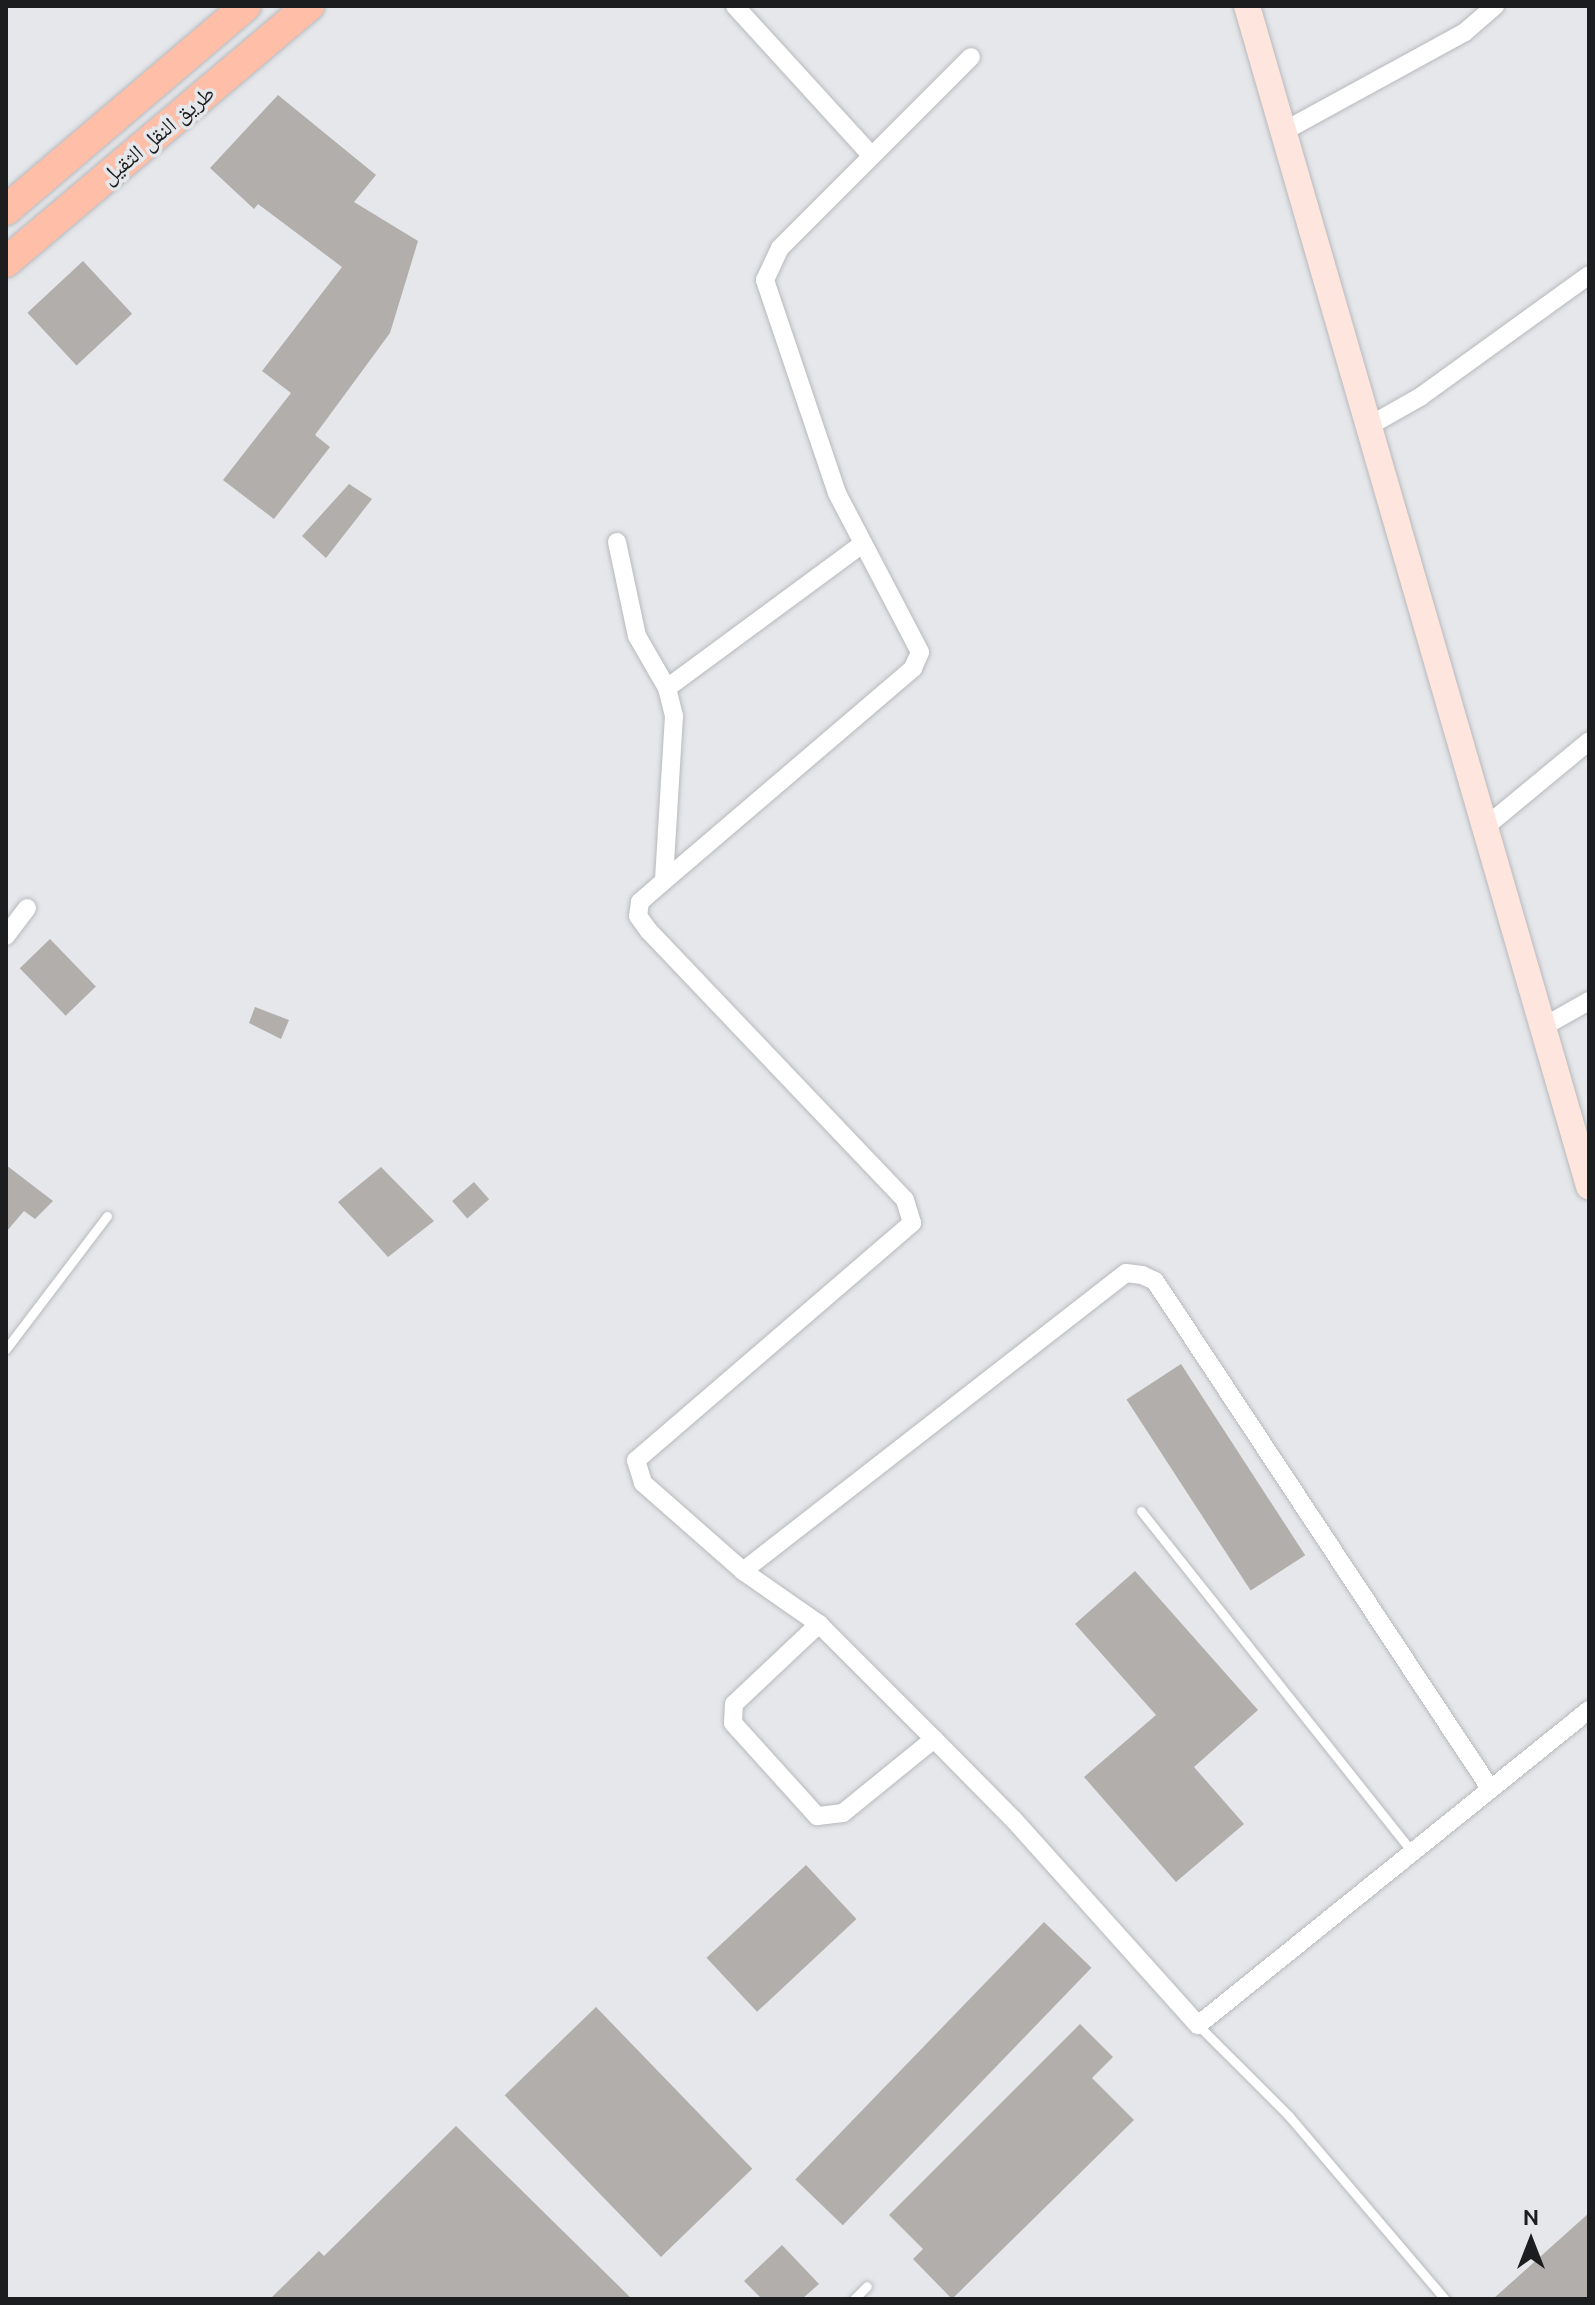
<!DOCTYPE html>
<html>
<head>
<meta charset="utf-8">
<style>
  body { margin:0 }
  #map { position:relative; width:1595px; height:2305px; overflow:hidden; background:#e5e7ea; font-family:Ubuntu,"Noto Naskh Arabic",sans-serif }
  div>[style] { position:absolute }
  .building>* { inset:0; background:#b1aeab; transform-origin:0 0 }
  .roads { filter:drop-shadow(0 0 2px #b8b9bd) drop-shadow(0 0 2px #b8b9bd) }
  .service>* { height:9px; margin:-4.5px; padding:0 4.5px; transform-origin:4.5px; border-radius:4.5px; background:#fff }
  .minor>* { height:18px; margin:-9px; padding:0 9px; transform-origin:9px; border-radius:9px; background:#fff }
  .secondary>* { height:26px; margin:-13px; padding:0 13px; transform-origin:13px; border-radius:13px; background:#fee6de }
  .trunk>* { height:30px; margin:-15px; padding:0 15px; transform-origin:15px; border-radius:15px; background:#febea7 }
  span { translate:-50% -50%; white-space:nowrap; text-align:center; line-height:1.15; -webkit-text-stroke:7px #e5e7ea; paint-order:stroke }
  .street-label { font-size:22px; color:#1c1d1e }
  .frame { position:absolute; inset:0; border:8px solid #1c1d1e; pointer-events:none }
  .north { position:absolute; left:1491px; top:2201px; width:80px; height:80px; -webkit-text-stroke:6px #e5e7ea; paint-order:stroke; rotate:0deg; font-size:22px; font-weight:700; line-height:32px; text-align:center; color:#1c1d1e }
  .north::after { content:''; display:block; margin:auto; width:28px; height:36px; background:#1c1d1e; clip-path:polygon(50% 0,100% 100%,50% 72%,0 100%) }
</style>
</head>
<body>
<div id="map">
  <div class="building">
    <i style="clip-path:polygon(278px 95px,376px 175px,354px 202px,418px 241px,390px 333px,315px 435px,330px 447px,274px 519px,223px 480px,291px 393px,262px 371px,342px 267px,258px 204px,254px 209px,210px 168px)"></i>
    <i style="left:83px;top:261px;width:72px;height:76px;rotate:47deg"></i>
    <i style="clip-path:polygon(349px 484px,372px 499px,326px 558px,302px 536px)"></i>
    <i style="left:50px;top:939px;width:66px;height:42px;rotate:46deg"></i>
    <i style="clip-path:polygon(255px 1007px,289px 1020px,281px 1039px,249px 1023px)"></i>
    <i style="clip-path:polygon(6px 1165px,53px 1201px,35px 1219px,24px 1211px,6px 1232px)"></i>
    <i style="clip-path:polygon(381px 1167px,434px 1221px,388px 1257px,338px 1202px)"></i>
    <i style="left:474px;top:1182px;width:23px;height:29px;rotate:49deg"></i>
    <i style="left:1181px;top:1364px;width:228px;height:65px;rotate:57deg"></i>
    <i style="clip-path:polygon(1135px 1571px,1258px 1710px,1194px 1767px,1244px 1824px,1176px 1882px,1084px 1777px,1156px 1715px,1075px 1624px)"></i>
    <i style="left:806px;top:1865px;width:74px;height:136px;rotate:47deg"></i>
    <i style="left:1044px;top:1922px;width:66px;height:358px;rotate:44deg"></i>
    <i style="left:596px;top:2007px;width:225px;height:127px;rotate:46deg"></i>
    <i style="clip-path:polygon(1080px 2024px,1113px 2057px,1092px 2078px,1134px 2120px,952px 2299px,913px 2259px,923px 2249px,889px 2215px)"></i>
    <i style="clip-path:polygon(456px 2126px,632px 2299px,270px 2299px,319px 2251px,324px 2256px)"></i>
    <i style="clip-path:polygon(1589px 2213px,1589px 2299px,1493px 2299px)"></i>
    <i style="clip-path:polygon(782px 2245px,819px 2284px,802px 2299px,762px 2299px,744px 2281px)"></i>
  </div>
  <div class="roads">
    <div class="service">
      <i style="left:6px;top:1349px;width:167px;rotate:-52.8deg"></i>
      <i style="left:1141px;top:1511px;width:437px;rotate:51.5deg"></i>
      <i style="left:1198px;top:2025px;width:129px;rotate:45deg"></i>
      <i style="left:1289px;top:2116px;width:240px;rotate:49.6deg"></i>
      <i style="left:854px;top:2299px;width:18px;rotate:-45deg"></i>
    </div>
    <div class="minor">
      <i style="left:735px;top:6px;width:200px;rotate:47.6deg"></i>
      <i style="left:1286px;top:130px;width:204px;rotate:-28.7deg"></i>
      <i style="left:1465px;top:32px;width:40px;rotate:-41deg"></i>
      <i style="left:1369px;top:426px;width:59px;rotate:-29.6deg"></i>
      <i style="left:1420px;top:397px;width:208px;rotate:-35.8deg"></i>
      <i style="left:617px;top:542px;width:96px;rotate:78deg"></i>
      <i style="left:637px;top:636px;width:60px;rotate:60deg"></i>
      <i style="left:667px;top:688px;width:29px;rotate:76deg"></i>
      <i style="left:674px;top:716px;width:165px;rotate:93.5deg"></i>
      <i style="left:664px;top:881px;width:328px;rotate:-40.5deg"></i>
      <i style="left:913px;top:668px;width:17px;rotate:-66deg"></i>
      <i style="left:920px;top:652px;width:179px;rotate:-117.6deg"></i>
      <i style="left:837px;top:493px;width:225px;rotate:-108.7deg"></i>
      <i style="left:765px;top:280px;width:35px;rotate:-65deg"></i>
      <i style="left:780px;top:248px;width:270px;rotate:-45deg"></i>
      <i style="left:667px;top:688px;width:241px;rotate:-36.4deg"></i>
      <i style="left:1484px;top:828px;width:136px;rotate:-39.6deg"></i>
      <i style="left:664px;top:881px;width:32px;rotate:139deg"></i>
      <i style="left:640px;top:902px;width:14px;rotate:98deg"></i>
      <i style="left:638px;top:916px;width:19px;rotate:54deg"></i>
      <i style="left:649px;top:931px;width:371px;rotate:46.4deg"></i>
      <i style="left:905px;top:1200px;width:24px;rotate:73deg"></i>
      <i style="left:912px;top:1223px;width:364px;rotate:139.3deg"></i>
      <i style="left:636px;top:1460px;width:24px;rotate:73deg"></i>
      <i style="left:643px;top:1483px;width:133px;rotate:41.3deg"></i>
      <i style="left:743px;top:1571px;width:485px;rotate:-37.9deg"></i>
      <i style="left:1126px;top:1273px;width:16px;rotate:7deg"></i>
      <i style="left:1142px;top:1275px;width:14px;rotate:25deg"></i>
      <i style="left:1155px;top:1281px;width:604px;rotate:56.55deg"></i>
      <i style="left:6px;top:936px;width:35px;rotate:-53deg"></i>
      <i style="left:1543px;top:1027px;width:53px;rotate:-29.5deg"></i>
      <i style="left:743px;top:1571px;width:93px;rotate:34.9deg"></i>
      <i style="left:934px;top:1739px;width:117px;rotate:140.9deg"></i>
      <i style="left:843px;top:1813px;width:26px;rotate:173deg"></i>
      <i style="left:817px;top:1816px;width:125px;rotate:-132.1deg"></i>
      <i style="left:733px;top:1723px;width:19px;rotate:-87deg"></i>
      <i style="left:734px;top:1704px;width:117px;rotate:-43.3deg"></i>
      <i style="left:819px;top:1624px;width:163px;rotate:45deg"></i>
      <i style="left:934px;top:1739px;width:114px;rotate:45.4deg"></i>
      <i style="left:1014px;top:1820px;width:275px;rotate:48.1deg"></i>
      <i style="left:1198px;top:2025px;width:502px;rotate:-38.86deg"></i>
    </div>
    <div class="secondary">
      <i style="left:1247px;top:6px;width:1229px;rotate:73.84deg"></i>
    </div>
    <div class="trunk">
      <i style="left:6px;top:210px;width:315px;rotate:-40.4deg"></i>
      <i style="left:6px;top:262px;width:397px;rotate:-40.2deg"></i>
    </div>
  </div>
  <div class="street-label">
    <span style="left:157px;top:134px;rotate:-40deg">طريق النقل الثقيل</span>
  </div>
  <div class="frame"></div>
  <div class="north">N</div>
</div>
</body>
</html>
